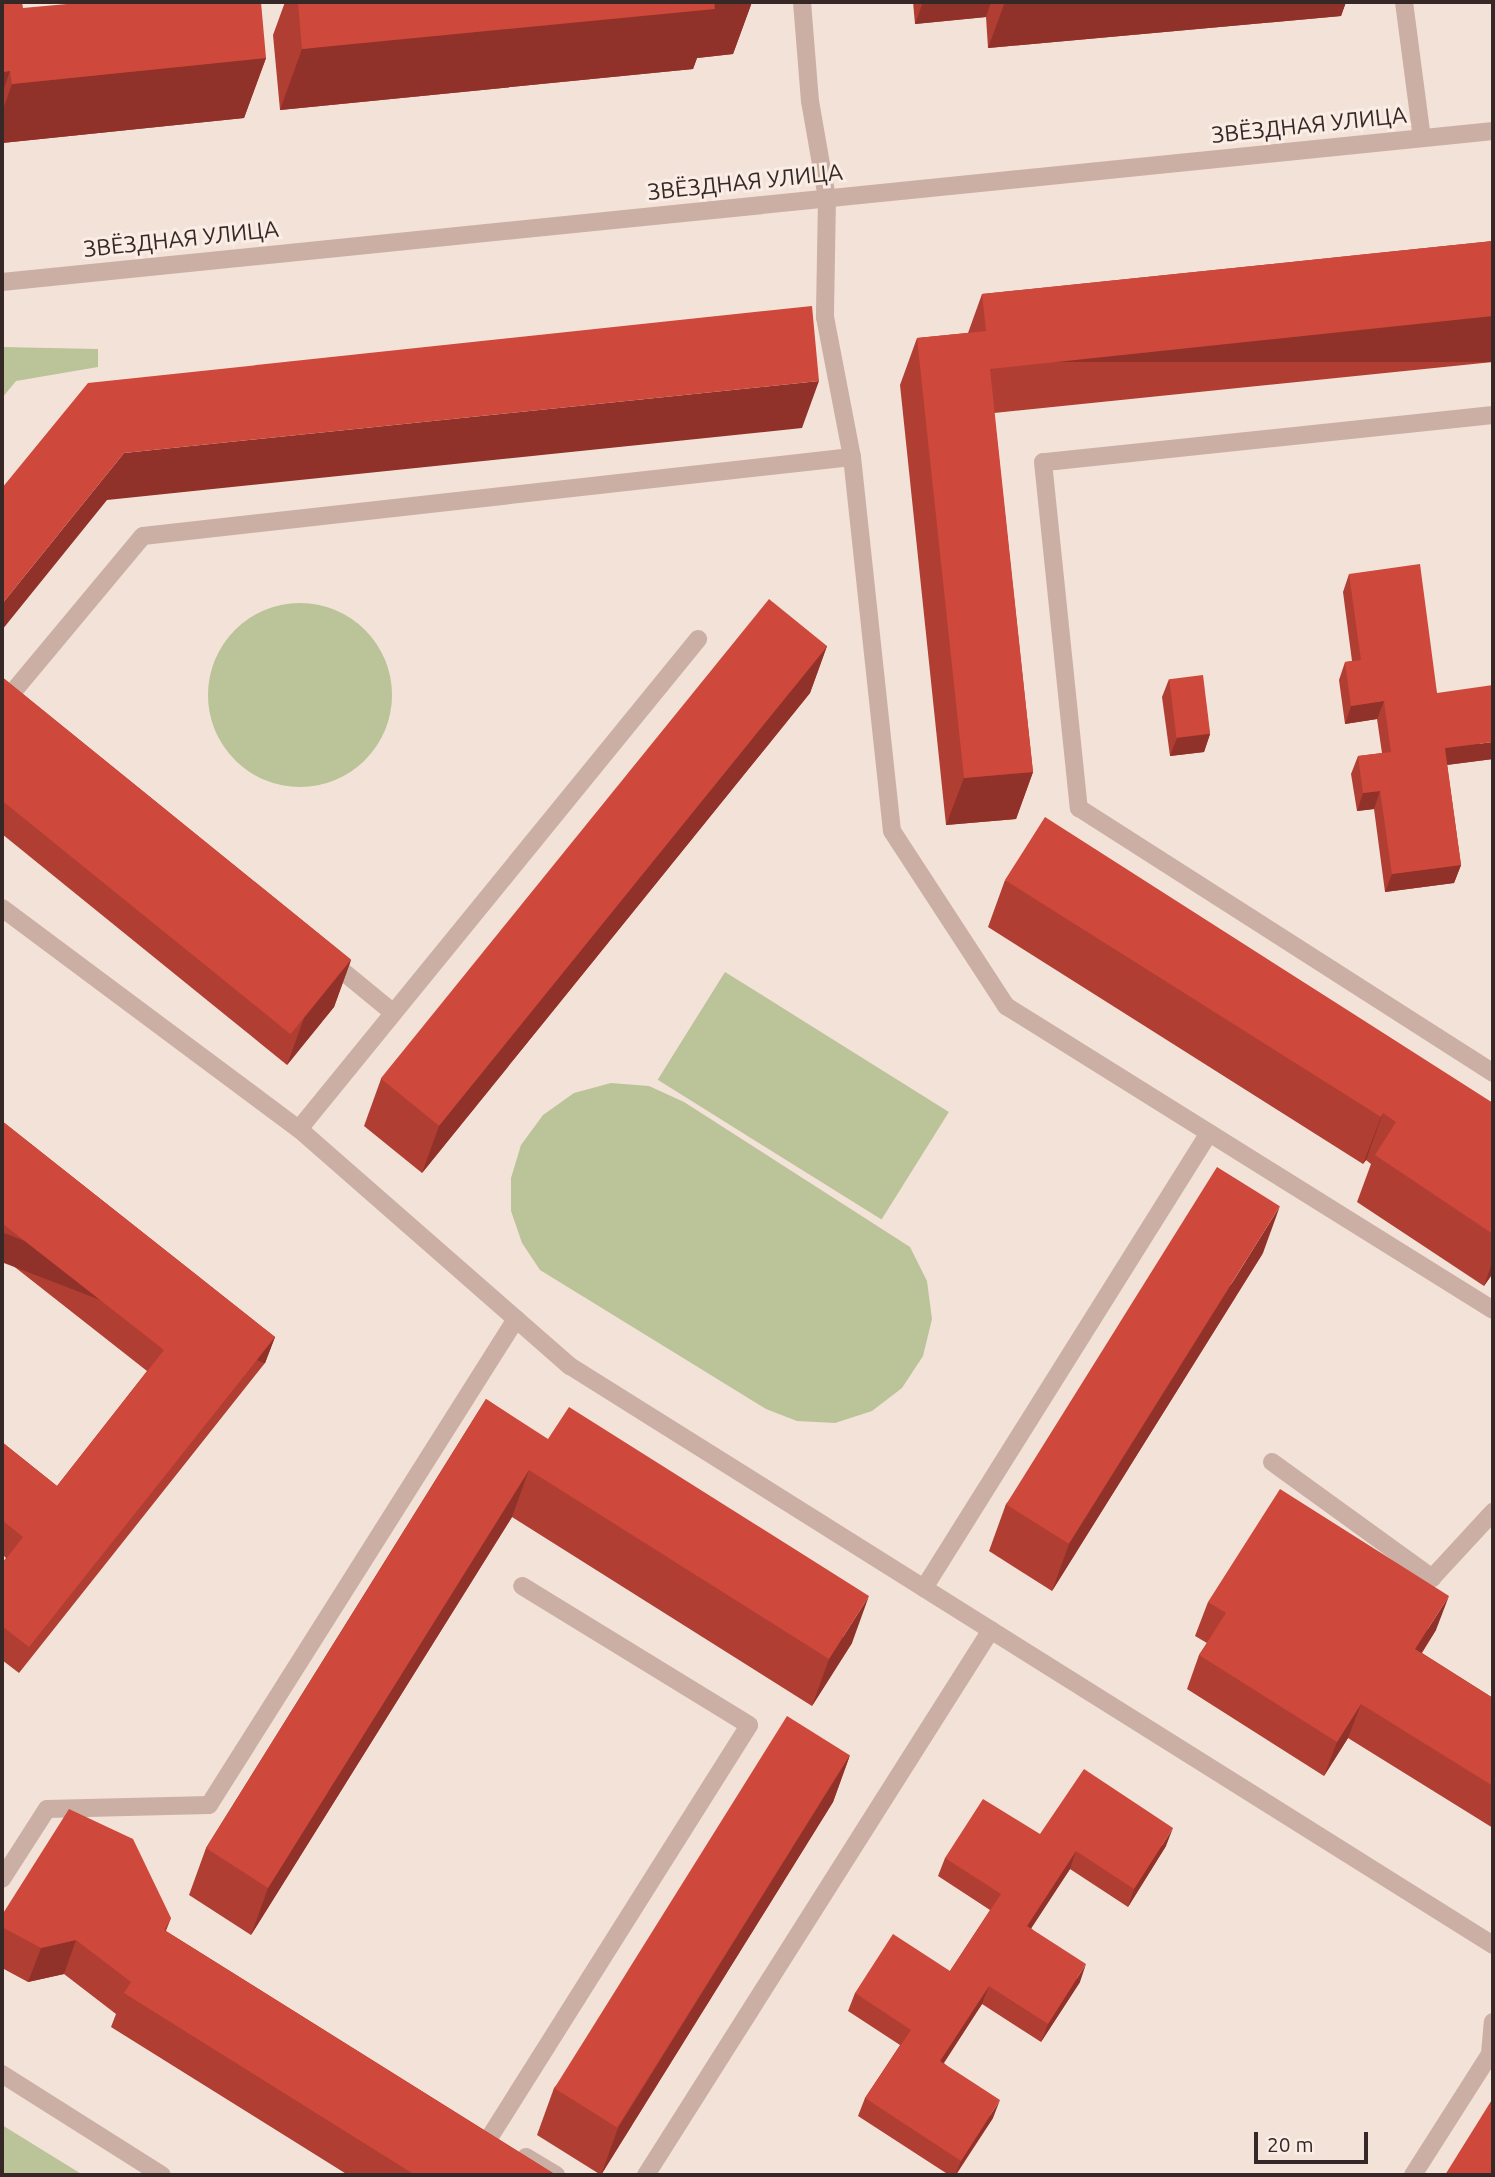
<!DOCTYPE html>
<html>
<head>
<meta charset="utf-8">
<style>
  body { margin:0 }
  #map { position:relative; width:1495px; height:2177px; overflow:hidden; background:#f3e2d8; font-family:Ubuntu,sans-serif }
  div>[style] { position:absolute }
  .green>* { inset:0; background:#bbc398; transform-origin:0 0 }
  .round { border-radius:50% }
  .service>* { height:18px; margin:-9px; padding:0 9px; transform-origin:9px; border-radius:9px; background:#cbafa4 }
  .minor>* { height:18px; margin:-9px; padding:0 9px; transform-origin:9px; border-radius:9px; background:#cbafa4 }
  .wall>* { inset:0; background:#b13e33 }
  .shaded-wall>* { inset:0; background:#903229; transform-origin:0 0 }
  .building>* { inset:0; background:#ce483b; transform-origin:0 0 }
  span { translate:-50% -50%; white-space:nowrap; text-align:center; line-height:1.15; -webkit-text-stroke:6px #faede5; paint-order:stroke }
  .street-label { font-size:23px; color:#362826 }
  .frame { position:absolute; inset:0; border:4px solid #362826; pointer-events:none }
  .scale { position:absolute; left:1254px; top:2132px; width:114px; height:32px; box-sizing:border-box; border:4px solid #362826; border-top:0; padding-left:9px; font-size:21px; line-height:24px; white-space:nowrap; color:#362826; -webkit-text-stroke:5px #faede5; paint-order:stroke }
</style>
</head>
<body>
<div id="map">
  <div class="green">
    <i style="clip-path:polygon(2px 347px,98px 349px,98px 367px,16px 381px,2px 398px)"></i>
    <i class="round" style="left:208px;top:603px;width:184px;height:184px"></i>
    <i style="left:725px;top:972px;width:264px;height:127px;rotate:32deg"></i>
    <i style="clip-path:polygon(611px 1083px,649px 1086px,684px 1102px,910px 1247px,927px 1281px,932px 1319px,923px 1356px,902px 1388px,872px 1411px,835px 1423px,797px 1421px,766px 1409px,540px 1270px,522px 1243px,511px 1211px,511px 1178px,521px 1145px,543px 1115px,574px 1093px)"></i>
    <i style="clip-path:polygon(2px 2125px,83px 2175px,2px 2175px)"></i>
  </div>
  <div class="service">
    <i style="left:802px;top:2px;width:99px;rotate:85.4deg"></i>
    <i style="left:810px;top:101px;width:98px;rotate:80.1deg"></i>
    <i style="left:827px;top:198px;width:119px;rotate:91deg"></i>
    <i style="left:825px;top:317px;width:143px;rotate:79.1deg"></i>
    <i style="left:852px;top:457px;width:376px;rotate:83.9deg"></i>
    <i style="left:892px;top:831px;width:209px;rotate:56.9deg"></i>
    <i style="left:1006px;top:1006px;width:574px;rotate:31.97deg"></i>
    <i style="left:1404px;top:2px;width:137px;rotate:82.5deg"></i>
    <i style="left:1493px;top:415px;width:452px;rotate:174deg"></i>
    <i style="left:1043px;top:462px;width:348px;rotate:84.1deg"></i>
    <i style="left:1079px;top:808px;width:492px;rotate:32.6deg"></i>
    <i style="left:13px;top:705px;width:8px;rotate:-135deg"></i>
    <i style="left:7px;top:699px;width:212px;rotate:-50.2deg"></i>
    <i style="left:143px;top:536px;width:713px;rotate:-6.36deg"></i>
    <i style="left:2px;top:908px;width:370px;rotate:36.7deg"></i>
    <i style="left:299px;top:1129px;width:632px;rotate:-50.84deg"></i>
    <i style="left:329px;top:960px;width:80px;rotate:39.4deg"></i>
    <i style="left:299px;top:1129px;width:360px;rotate:41.2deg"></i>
    <i style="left:570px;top:1366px;width:1090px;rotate:32.1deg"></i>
    <i style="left:1272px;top:1462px;width:198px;rotate:35.9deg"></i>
    <i style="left:1432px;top:1578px;width:90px;rotate:-47.3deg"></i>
    <i style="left:924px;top:1588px;width:537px;rotate:-57.94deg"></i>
    <i style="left:2px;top:1879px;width:83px;rotate:-57.3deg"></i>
    <i style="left:47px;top:1809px;width:162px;rotate:-1.4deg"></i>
    <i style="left:209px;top:1805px;width:575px;rotate:-57.72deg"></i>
    <i style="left:491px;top:2135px;width:484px;rotate:-57.8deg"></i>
    <i style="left:749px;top:1725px;width:266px;rotate:-148.5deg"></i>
    <i style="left:526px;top:2157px;width:35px;rotate:31deg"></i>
    <i style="left:646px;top:2175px;width:645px;rotate:-57.67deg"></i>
    <i style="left:1413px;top:2175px;width:143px;rotate:-57.5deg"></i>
    <i style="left:1490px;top:2054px;width:32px;rotate:-85deg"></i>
  </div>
  <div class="minor">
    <i style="left:2px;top:282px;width:1499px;rotate:-5.78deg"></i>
    <i style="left:2px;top:2074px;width:189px;rotate:32.3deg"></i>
  </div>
  <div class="wall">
    <i style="clip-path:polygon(2px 2px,23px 8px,266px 58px,244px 118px,2px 143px)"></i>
    <i style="clip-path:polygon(285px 2px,752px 2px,733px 54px,697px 58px,693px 69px,280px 110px,273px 35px)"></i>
    <i style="clip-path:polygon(913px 2px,1346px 2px,1341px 16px,988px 48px,986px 17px,915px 24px)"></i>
    <i style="clip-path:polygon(1493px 241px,1493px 362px,994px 413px,1033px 772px,1016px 819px,946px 825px,900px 385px,917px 338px,968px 333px,982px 294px)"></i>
    <i style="clip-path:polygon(1349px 574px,1437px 693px,1493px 759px,1447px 765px,1461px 865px,1454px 883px,1385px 892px,1374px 809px,1357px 811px,1351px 774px,1358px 756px,1382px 753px,1377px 719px,1345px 724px,1339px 680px,1345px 662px,1352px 661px,1343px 592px)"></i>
    <i style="clip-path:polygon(827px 646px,810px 693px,422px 1173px,364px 1126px,381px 1079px)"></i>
    <i style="clip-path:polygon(2px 677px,351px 960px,334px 1007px,287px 1065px,2px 834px)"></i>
    <i style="clip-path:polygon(1169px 679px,1210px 734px,1204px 752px,1170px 756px,1162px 697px)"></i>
    <i style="clip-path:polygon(1005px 880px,1493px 1103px,1493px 1273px,1484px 1286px,1357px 1202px,1371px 1164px,1366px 1160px,1363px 1164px,988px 927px)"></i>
    <i style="clip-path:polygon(2px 1121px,275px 1337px,265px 1363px,19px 1673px,2px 1660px,2px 1563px,6px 1558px,2px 1554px,2px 1442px,57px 1486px,147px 1371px,2px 1257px)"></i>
    <i style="clip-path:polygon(1263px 1253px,1052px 1591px,989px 1551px,1006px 1504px)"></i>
    <i style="clip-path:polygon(486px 1399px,852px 1643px,812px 1706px,512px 1517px,251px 1935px,189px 1895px,206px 1848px)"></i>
    <i style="clip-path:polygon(1208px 1602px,1436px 1630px,1422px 1653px,1493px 1698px,1493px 1828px,1348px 1738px,1324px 1776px,1187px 1689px,1199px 1655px,1207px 1643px,1195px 1636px)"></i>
    <i style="clip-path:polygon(850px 1755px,833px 1802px,601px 2175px,537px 2135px,554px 2088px)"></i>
    <i style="clip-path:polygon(1040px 1834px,1166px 1846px,1128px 1907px,1070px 1869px,1031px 1928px,1080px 1982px,1041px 2042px,982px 2004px,944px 2063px,993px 2118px,956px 2175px,949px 2175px,858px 2116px,865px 2098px,900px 2045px,848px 2011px,855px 1993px,950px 1971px,990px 1910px,938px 1876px,945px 1858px)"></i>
    <i style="clip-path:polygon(2px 1915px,171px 1918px,166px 1931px,556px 2175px,348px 2175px,111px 2027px,116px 2014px,64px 1974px,28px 1982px,2px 1968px)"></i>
  </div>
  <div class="shaded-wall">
    <i style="clip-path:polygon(713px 2px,752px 2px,733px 54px,697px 58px,693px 69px,280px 110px,302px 49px)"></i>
    <i style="clip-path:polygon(923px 2px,991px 2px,986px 17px,915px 24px)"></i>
    <i style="clip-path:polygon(1005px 2px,1346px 2px,1341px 16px,988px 48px)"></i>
    <i style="clip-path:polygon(266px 58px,244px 118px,2px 143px,2px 112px,12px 84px)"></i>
    <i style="clip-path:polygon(10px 71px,2px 94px,2px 72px)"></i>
    <i style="left:1493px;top:316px;width:46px;height:506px;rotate:90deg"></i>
    <i style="clip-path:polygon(819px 381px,802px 428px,107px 500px,2px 630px,2px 604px,124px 453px)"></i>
    <i style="clip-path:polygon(827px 646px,810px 693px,422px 1173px,439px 1126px)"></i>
    <i style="clip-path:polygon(1384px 701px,1377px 719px,1345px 724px,1351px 706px)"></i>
    <i style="clip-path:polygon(1210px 734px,1204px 752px,1170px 756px,1177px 738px)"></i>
    <i style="clip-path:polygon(1493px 742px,1493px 759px,1438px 766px,1445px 748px)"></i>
    <i style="clip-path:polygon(1033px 772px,1016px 819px,946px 825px,964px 778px)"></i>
    <i style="clip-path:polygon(1380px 791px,1374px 809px,1357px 811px,1363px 793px)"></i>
    <i style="clip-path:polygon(1461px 865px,1454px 883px,1385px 892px,1392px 874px)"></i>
    <i style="clip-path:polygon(351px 960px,334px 1007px,287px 1065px,304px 1018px)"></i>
    <i style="clip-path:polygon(1383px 1113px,1366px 1160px,1363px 1164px,1381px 1117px)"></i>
    <i style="clip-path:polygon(1280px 1206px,1263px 1253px,1052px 1591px,1069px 1544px)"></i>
    <i style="clip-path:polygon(1493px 1260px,1493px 1273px,1484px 1286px)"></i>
    <i style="left:275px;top:1337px;width:28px;height:396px;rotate:111deg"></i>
    <i style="clip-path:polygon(529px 1470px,512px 1517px,251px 1935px,268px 1888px)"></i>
    <i style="clip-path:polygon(869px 1596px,852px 1643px,812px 1706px,829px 1659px)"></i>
    <i style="clip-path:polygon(1449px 1596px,1436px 1630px,1402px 1683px,1415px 1649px)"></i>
    <i style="clip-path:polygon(1361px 1704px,1348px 1738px,1324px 1776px,1337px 1742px)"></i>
    <i style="clip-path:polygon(850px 1755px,833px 1802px,601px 2175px,618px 2128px)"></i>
    <i style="clip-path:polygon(1173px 1828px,1166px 1846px,1128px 1907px,1134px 1889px)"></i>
    <i style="clip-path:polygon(1076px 1851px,1070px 1869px,1021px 1944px,1027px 1926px)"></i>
    <i style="clip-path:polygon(76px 1940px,64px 1974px,28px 1982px,41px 1948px)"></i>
    <i style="clip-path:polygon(1086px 1964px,1080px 1982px,1041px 2042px,1048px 2024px)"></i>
    <i style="clip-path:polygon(989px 1986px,982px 2004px,933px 2079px,940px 2061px)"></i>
    <i style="clip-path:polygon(1000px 2100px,993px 2118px,955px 2175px,961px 2161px)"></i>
  </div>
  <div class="building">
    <i style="clip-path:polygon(2px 2px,22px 2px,23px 8px,89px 2px,261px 2px,266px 58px,12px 84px,10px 71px,2px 72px)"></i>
    <i style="clip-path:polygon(298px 2px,714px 2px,715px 9px,302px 49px)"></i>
    <i style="clip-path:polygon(1493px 241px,1493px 316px,990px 369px,1033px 772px,964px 778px,917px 338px,986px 331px,982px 294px)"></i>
    <i style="clip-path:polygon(812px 306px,819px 381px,124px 453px,2px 604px,2px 488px,88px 383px)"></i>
    <i style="clip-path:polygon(1420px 564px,1437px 693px,1493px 685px,1493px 742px,1445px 748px,1461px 865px,1392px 874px,1380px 791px,1363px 793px,1358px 756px,1391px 752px,1384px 701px,1351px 706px,1345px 662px,1361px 660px,1349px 574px)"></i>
    <i style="left:769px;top:599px;width:75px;height:617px;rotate:39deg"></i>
    <i style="left:1203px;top:675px;width:59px;height:34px;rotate:83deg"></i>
    <i style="left:2px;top:677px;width:449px;height:96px;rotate:39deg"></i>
    <i style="clip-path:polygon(1045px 817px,1493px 1103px,1493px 1234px,1375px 1155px,1396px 1122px,1383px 1113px,1381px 1117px,1005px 880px)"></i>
    <i style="clip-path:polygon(2px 1121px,275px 1337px,29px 1647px,2px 1626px,2px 1564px,23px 1537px,2px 1520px,2px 1442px,57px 1486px,164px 1350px,3px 1224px,2px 1225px)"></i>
    <i style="left:1217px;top:1167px;width:74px;height:398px;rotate:32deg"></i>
    <i style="clip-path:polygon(486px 1399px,548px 1439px,569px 1407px,869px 1596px,829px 1659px,529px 1470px,268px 1888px,206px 1848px)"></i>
    <i style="clip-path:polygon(1280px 1489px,1449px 1596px,1415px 1649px,1493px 1698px,1493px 1786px,1361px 1704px,1337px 1742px,1199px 1655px,1226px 1613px,1208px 1602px)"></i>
    <i style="left:787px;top:1716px;width:74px;height:439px;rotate:32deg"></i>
    <i style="clip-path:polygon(1084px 1769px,1173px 1828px,1134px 1889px,1076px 1851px,1027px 1926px,1086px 1964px,1048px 2024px,989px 1986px,940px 2061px,1000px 2100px,961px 2161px,865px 2098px,911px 2030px,855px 1993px,893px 1934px,950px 1971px,1001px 1894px,945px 1858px,983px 1799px,1040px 1834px)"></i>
    <i style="clip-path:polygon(69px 1809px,133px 1839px,171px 1918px,164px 1930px,556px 2175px,415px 2175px,124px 1993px,131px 1982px,76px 1940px,41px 1948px,2px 1927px,2px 1915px)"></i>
    <i style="clip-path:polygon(1493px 2098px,1493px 2175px,1445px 2175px)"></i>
  </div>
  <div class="street-label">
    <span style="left:1309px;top:125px;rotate:-6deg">ЗВЁЗДНАЯ УЛИЦА</span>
    <span style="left:745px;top:182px;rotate:-6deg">ЗВЁЗДНАЯ УЛИЦА</span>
    <span style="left:181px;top:239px;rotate:-6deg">ЗВЁЗДНАЯ УЛИЦА</span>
  </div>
  <div class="frame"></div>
  <div class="scale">20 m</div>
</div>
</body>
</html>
